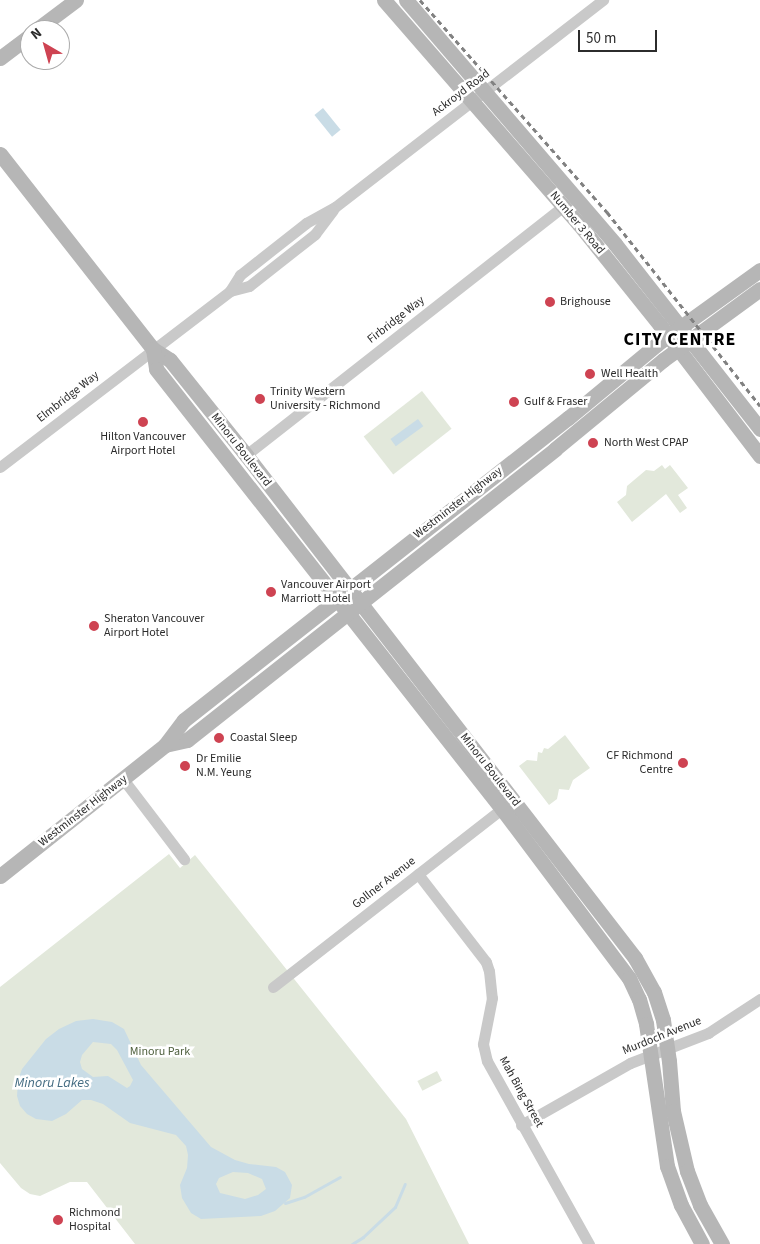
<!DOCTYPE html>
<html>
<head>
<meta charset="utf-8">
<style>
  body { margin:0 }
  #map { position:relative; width:760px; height:1244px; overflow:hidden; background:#fff; font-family:"Source Sans 3",sans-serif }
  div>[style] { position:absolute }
  .green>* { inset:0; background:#e2e8db; transform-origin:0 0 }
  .water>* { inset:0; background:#c9dce6; transform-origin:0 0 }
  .stream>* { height:3px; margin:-1.5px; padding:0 1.5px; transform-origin:1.5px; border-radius:1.5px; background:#c9dce6 }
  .street>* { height:11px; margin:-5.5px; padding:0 5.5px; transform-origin:5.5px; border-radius:5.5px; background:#c9c9c9 }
  .secondary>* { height:15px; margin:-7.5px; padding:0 7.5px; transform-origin:7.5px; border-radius:7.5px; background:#b6b6b6 }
  .rail>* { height:3px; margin-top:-1.5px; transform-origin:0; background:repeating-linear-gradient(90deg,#818181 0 5px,transparent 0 9px) }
  .dots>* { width:14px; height:14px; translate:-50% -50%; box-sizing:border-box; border:2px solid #fff; border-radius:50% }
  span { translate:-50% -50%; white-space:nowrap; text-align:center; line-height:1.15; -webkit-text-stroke:5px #fff; paint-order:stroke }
  .street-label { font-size:12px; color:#2c2c2c }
  .poi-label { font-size:12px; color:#2c2c2c }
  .left { translate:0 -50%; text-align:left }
  .right { translate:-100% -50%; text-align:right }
  .park-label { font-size:12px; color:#516240 }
  .water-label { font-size:14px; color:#456d83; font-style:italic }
  .district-label { font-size:18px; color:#000; font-weight:700; letter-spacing:1px }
  .north { position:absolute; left:20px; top:20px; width:50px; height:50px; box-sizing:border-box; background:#fff; border:1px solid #ababab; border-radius:50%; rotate:322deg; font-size:14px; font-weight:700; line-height:20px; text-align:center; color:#2c2c2c }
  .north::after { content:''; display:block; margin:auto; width:18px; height:22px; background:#ce4352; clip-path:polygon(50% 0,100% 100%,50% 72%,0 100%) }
  .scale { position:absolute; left:578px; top:30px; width:79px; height:22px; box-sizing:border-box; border:2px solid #2c2c2c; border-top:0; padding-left:6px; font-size:15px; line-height:18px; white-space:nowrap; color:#2c2c2c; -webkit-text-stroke:4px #fff; paint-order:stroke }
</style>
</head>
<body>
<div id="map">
  <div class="green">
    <i style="left:422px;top:391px;width:48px;height:74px;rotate:52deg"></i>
    <i style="clip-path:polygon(662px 465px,665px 469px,670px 465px,688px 488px,678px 495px,687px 508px,680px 513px,666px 494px,632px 522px,617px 502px,626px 495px,627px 486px,646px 470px,654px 471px)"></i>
    <i style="clip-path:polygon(565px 735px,590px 768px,573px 780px,569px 790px,559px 789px,557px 799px,549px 805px,519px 766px,527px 760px,537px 761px,538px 752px,542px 753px,544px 748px,548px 749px)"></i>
    <i style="clip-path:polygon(169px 854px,180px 868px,195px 855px,406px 1119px,469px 1244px,135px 1244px,87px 1182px,70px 1182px,40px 1196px,30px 1194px,21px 1188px,0 1163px,0 987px)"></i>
    <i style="left:437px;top:1071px;width:11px;height:22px;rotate:63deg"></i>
  </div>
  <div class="water">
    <i style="left:323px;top:108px;width:28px;height:11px;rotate:51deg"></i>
    <i style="left:418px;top:419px;width:9px;height:34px;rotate:54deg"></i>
    <i style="clip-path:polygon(evenodd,93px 1019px,112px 1022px,124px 1029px,141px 1065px,211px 1147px,235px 1160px,249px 1164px,276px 1167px,285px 1172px,292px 1185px,290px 1198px,275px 1211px,261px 1216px,201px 1219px,191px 1213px,182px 1198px,180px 1185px,187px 1168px,188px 1155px,186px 1146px,176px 1135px,130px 1123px,103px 1104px,91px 1100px,82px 1100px,66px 1114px,52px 1121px,36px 1119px,27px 1114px,20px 1106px,17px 1096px,18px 1080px,22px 1069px,46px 1039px,59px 1029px,76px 1021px,93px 1019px,93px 1042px,111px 1044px,117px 1050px,133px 1080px,130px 1086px,127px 1088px,108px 1076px,93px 1077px,82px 1069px,80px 1062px,82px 1055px,93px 1042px,93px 1019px,233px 1172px,248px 1173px,262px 1179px,266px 1189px,258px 1195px,245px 1199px,220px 1193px,216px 1184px,219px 1178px,233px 1172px)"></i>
  </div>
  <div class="stream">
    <i style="left:285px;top:1203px;width:20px;rotate:-18deg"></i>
    <i style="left:304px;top:1197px;width:41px;rotate:-29.1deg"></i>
    <i style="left:352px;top:1244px;width:13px;rotate:-32deg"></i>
    <i style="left:363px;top:1237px;width:44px;rotate:-43.2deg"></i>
    <i style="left:395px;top:1207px;width:25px;rotate:-67deg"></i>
  </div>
  <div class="street">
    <i style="left:230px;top:291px;width:19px;rotate:-58deg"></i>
    <i style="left:240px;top:275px;width:84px;rotate:-38.2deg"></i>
    <i style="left:306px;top:223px;width:33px;rotate:-29deg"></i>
    <i style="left:335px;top:207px;width:339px;rotate:-37.7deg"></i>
    <i style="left:246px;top:455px;width:403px;rotate:-38.1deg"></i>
    <i style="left:0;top:467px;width:290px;rotate:-37.4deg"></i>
    <i style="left:230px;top:291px;width:20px;rotate:-15deg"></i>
    <i style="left:249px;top:286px;width:84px;rotate:-38.2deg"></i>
    <i style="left:315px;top:234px;width:30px;rotate:-53deg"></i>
    <i style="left:123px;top:779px;width:101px;rotate:52.7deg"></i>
    <i style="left:418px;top:874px;width:111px;rotate:52.3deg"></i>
    <i style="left:486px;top:962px;width:9px;rotate:72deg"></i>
    <i style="left:489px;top:971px;width:27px;rotate:84deg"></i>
    <i style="left:492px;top:998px;width:47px;rotate:101.1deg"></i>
    <i style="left:483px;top:1044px;width:17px;rotate:77deg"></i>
    <i style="left:487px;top:1061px;width:210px;rotate:60.9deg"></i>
    <i style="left:273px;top:987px;width:298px;rotate:-37.9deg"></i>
    <i style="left:521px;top:1125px;width:125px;rotate:-29.6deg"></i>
    <i style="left:630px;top:1063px;width:84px;rotate:-21deg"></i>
    <i style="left:708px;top:1033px;width:62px;rotate:-33.2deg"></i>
  </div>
  <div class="secondary">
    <i style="left:384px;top:0;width:297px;rotate:49deg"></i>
    <i style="left:579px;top:224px;width:129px;rotate:51.3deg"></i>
    <i style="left:660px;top:325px;width:165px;rotate:52.6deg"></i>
    <i style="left:406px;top:0;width:321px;rotate:49.4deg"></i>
    <i style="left:615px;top:244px;width:235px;rotate:51.9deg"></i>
    <i style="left:36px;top:30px;width:50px;rotate:-36.9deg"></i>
    <i style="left:0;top:58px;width:38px;rotate:-37deg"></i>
    <i style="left:0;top:154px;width:248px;rotate:51.9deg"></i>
    <i style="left:153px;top:349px;width:20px;rotate:33deg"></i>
    <i style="left:170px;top:360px;width:122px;rotate:51.3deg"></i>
    <i style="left:246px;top:455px;width:636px;rotate:52.28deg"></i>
    <i style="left:635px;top:958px;width:39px;rotate:61deg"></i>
    <i style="left:654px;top:992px;width:29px;rotate:72deg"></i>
    <i style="left:663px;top:1020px;width:41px;rotate:81.7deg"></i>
    <i style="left:669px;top:1061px;width:50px;rotate:85.4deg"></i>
    <i style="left:673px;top:1111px;width:62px;rotate:76.9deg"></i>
    <i style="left:687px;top:1171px;width:36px;rotate:69deg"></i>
    <i style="left:700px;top:1205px;width:45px;rotate:60.6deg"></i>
    <i style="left:153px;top:349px;width:20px;rotate:81deg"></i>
    <i style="left:156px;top:369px;width:560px;rotate:51.82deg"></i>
    <i style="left:502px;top:809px;width:211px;rotate:53.1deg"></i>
    <i style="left:629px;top:978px;width:23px;rotate:65deg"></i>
    <i style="left:639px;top:999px;width:26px;rotate:74deg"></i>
    <i style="left:646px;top:1024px;width:144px;rotate:81.6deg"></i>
    <i style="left:667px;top:1166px;width:41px;rotate:70.3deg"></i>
    <i style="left:681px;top:1205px;width:44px;rotate:61.7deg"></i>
    <i style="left:165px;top:745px;width:23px;rotate:-13deg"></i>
    <i style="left:187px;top:740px;width:469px;rotate:-38.3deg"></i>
    <i style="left:555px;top:449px;width:140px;rotate:-39.5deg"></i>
    <i style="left:663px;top:360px;width:120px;rotate:-36.2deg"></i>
    <i style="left:0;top:876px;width:211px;rotate:-38.4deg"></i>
    <i style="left:165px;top:745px;width:31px;rotate:-53deg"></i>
    <i style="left:184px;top:720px;width:489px;rotate:-38.2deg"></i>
    <i style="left:568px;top:418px;width:116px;rotate:-39.7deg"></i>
    <i style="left:657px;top:344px;width:127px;rotate:-35.7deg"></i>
  </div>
  <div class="rail">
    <i style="left:420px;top:0;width:283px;rotate:48.6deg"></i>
    <i style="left:607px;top:212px;width:247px;rotate:51.7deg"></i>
  </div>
  <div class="dots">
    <i style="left:550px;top:302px;background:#ce4352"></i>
    <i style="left:590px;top:374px;background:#ce4352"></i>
    <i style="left:260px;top:399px;background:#ce4352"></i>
    <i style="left:514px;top:402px;background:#ce4352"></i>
    <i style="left:143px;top:422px;background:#ce4352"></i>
    <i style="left:593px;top:443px;background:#ce4352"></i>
    <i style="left:271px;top:592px;background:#ce4352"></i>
    <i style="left:94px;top:626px;background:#ce4352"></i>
    <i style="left:219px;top:738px;background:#ce4352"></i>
    <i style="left:683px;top:763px;background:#ce4352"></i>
    <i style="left:185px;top:766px;background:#ce4352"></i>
    <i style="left:58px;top:1220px;background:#ce4352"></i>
  </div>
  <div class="street-label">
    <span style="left:461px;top:93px;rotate:-37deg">Ackroyd Road</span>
    <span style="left:577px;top:223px;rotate:50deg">Number 3 Road</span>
    <span style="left:396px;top:320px;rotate:-38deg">Firbridge Way</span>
    <span style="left:68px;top:397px;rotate:-38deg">Elmbridge Way</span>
    <span style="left:241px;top:450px;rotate:52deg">Minoru Boulevard</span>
    <span style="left:458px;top:503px;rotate:-38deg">Westminster Highway</span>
    <span style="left:490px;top:770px;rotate:52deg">Minoru Boulevard</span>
    <span style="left:83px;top:811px;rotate:-38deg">Westminster Highway</span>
    <span style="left:384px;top:883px;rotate:-38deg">Gollner Avenue</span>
    <span style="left:662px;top:1036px;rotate:-22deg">Murdoch Avenue</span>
    <span style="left:521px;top:1092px;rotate:61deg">Mah Bing Street</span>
  </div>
  <div class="poi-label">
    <span class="left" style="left:560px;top:302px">Brighouse</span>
    <span class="left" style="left:601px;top:374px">Well Health</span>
    <span class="left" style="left:270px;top:399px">Trinity Western<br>University - Richmond</span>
    <span class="left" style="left:524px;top:402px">Gulf &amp; Fraser</span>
    <span style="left:143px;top:444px">Hilton Vancouver<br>Airport Hotel</span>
    <span class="left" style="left:604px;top:443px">North West CPAP</span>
    <span class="left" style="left:281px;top:592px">Vancouver Airport<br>Marriott Hotel</span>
    <span class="left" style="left:104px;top:626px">Sheraton Vancouver<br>Airport Hotel</span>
    <span class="left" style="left:230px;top:738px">Coastal Sleep</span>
    <span class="right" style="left:673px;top:763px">CF Richmond<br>Centre</span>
    <span class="left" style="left:196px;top:766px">Dr Emilie<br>N.M. Yeung</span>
    <span class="left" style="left:69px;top:1220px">Richmond<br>Hospital</span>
  </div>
  <div class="park-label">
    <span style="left:160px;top:1052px">Minoru Park</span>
  </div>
  <div class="water-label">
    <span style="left:52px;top:1083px">Minoru Lakes</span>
  </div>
  <div class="district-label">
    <span style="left:680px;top:340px">CITY CENTRE</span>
  </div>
  <div class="north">N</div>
  <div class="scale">50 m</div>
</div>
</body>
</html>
